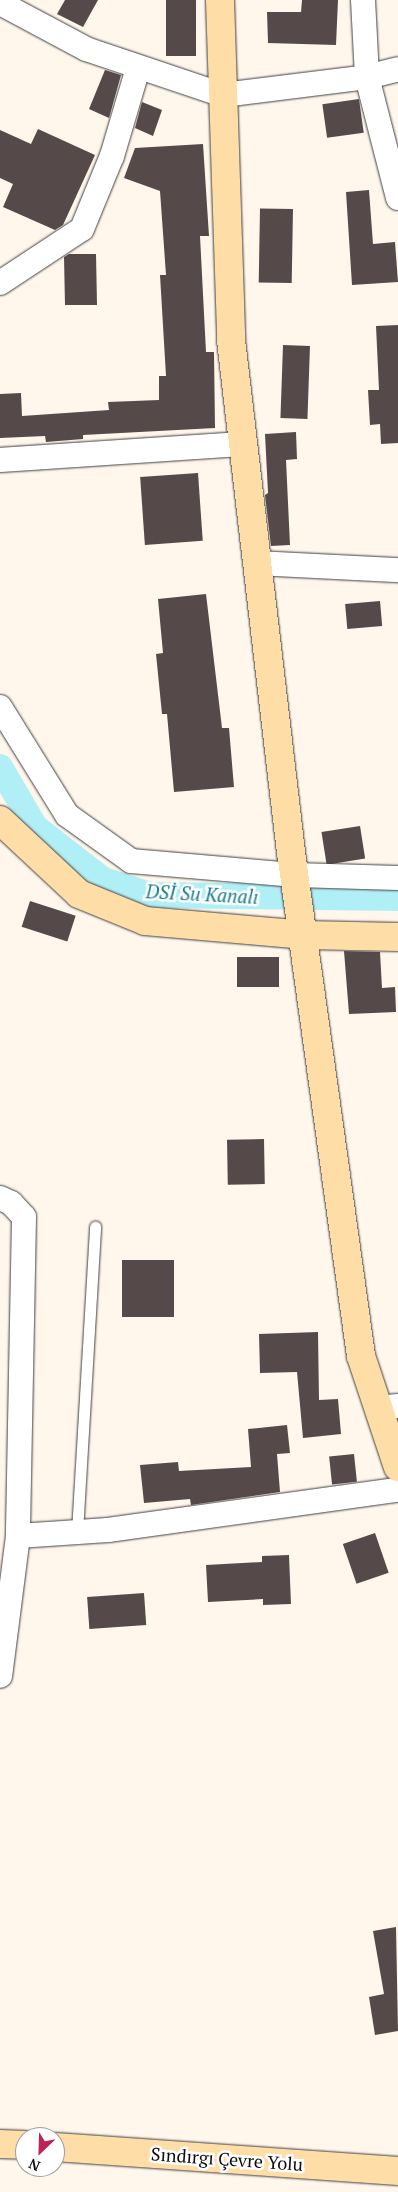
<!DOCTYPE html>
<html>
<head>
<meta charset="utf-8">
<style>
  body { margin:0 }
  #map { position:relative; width:398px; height:2192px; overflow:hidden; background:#fff6ec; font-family:"PT Serif",serif }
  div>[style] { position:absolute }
  .canal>* { height:26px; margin:-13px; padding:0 13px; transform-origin:13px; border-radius:13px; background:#b1eff6 }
  .building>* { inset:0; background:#554a49; transform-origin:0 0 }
  .roads { filter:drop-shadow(0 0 1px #404040) drop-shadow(0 0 1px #404040) }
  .lane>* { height:11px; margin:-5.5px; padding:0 5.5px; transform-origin:5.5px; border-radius:5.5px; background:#fff }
  .street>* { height:24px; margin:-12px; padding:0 12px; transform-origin:12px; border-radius:12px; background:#fff }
  .secondary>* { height:28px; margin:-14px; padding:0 14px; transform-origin:14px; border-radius:14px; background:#ffdda7 }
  span { translate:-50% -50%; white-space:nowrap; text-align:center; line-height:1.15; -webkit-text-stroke:5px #fff; paint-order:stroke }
  .street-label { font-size:18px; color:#0d0d0d }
  .water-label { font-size:19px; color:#167c90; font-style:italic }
  .north { position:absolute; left:15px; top:2127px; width:50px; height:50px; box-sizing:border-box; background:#fff; border:1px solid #9e9e9e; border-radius:50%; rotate:204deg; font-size:14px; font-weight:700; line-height:20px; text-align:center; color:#0d0d0d }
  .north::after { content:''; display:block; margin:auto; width:18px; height:22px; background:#bd2455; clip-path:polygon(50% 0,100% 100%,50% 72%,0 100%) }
</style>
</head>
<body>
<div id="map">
  <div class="canal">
    <i style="left:0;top:767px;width:69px;rotate:59.7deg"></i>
    <i style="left:35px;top:827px;width:86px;rotate:37.9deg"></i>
    <i style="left:103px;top:880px;width:49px;rotate:17.7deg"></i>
    <i style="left:150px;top:895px;width:248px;rotate:0.7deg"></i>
  </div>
  <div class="building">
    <i style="clip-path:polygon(65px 0,98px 0,83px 27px,57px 14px)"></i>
    <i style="left:166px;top:0;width:30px;height:56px"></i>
    <i style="clip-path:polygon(302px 0,338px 0,336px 45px,268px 43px,267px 12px,301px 12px)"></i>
    <i style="clip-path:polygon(105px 70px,121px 75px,109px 118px,89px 109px)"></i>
    <i style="left:359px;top:99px;width:34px;height:37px;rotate:82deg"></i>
    <i style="clip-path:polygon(142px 102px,162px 110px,153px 136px,135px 128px)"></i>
    <i style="clip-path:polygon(38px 129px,95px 155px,63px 225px,55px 230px,3px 207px,13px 184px,0 178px,0 130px,31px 144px)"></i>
    <i style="clip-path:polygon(203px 144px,209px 236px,200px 236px,206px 352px,214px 352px,215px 428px,83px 435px,83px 439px,46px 442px,45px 436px,0 438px,0 394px,21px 393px,22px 416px,109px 410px,108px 402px,159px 400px,159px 376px,166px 376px,160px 275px,166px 275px,160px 191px,124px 178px,135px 148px)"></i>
    <i style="clip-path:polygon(369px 190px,373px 244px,395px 242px,398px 282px,352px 285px,346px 192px)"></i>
    <i style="left:293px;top:209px;width:74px;height:33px;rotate:91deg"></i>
    <i style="clip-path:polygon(69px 254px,96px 254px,97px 305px,65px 305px,64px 257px)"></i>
    <i style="clip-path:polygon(398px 325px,398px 443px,381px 444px,380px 424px,370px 425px,368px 390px,379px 390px,376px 326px)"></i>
    <i style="left:283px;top:345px;width:27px;height:73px;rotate:2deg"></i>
    <i style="clip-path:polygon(296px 432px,297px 459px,286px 460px,290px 545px,271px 546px,265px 495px,268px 493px,265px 434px)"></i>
    <i style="left:198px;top:473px;width:68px;height:58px;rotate:86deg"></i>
    <i style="clip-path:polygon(206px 594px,222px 728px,229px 728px,234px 787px,174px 792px,167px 714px,162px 714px,156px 654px,163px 653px,158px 599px)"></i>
    <i style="left:380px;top:601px;width:25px;height:35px;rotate:85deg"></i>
    <i style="left:360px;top:826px;width:33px;height:39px;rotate:81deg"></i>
    <i style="left:30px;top:901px;width:48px;height:27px;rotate:18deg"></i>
    <i style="clip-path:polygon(344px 951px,380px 952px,382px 988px,395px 987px,396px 1012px,349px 1014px)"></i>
    <i style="left:237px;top:957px;width:42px;height:30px"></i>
    <i style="left:264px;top:1139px;width:45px;height:37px;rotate:89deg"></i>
    <i style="left:122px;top:1260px;width:52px;height:57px"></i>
    <i style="clip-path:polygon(318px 1332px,319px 1400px,338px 1399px,341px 1434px,303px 1438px,297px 1372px,260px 1373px,259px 1334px)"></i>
    <i style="clip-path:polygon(287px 1425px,290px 1453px,277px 1454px,280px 1492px,191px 1505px,190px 1499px,144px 1503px,140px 1465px,178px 1462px,179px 1471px,251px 1467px,248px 1429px)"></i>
    <i style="left:354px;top:1454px;width:28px;height:25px;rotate:84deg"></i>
    <i style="left:375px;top:1533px;width:42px;height:34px;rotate:71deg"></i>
    <i style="clip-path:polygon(289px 1555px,291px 1604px,263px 1605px,263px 1599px,208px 1602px,206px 1565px,262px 1562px,262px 1556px)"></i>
    <i style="left:144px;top:1593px;width:32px;height:57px;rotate:86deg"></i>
    <i style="clip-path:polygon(396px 1927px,398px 2031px,375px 2035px,369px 1997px,384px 1994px,373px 1931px)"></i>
  </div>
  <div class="roads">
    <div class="lane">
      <i style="left:77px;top:1532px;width:306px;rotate:-86.6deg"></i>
    </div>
    <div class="street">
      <i style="left:363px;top:0;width:77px;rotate:87deg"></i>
      <i style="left:367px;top:77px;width:125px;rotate:75.6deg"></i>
      <i style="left:0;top:3px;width:98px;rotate:28.1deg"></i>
      <i style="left:86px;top:49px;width:145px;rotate:18.6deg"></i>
      <i style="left:223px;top:95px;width:145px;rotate:-7.1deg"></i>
      <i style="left:367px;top:77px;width:32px;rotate:-14deg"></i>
      <i style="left:0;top:283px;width:98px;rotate:-33.4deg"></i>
      <i style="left:82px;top:229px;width:79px;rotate:-67.7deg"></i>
      <i style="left:112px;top:156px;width:92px;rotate:-73.5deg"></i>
      <i style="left:0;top:460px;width:245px;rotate:-3.8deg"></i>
      <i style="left:258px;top:563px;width:140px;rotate:2.9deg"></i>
      <i style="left:0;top:707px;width:127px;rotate:58.2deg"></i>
      <i style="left:67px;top:815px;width:79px;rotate:35.7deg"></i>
      <i style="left:131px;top:861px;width:165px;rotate:4.9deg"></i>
      <i style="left:295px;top:875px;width:103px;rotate:1.7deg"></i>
      <i style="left:0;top:1198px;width:12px;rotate:24deg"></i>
      <i style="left:11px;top:1203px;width:19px;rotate:47deg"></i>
      <i style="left:24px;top:1217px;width:319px;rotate:91.1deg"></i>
      <i style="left:18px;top:1536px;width:141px;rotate:97.3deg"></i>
      <i style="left:378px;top:1408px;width:20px;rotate:-6deg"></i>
      <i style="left:18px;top:1536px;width:90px;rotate:-3.8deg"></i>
      <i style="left:108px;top:1530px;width:293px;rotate:-7.9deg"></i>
    </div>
    <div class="secondary">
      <i style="left:220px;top:0;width:340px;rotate:88.1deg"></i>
      <i style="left:231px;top:340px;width:516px;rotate:83.32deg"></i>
      <i style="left:291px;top:852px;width:509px;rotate:82.09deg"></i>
      <i style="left:361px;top:1356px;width:117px;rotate:71.6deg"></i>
      <i style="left:0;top:820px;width:108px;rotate:43.1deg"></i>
      <i style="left:79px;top:894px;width:71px;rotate:22.2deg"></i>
      <i style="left:145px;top:921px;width:161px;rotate:5deg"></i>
      <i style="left:305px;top:935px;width:93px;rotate:1.2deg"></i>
      <i style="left:0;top:2144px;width:25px;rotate:2deg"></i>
      <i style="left:55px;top:2147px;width:344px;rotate:4deg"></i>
    </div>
  </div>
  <div class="street-label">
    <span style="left:227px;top:2159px;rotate:4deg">Sındırgı Çevre Yolu</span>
  </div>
  <div class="water-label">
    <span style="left:202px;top:894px;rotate:3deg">DSİ Su Kanalı</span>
  </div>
  <div class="north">N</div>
</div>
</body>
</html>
